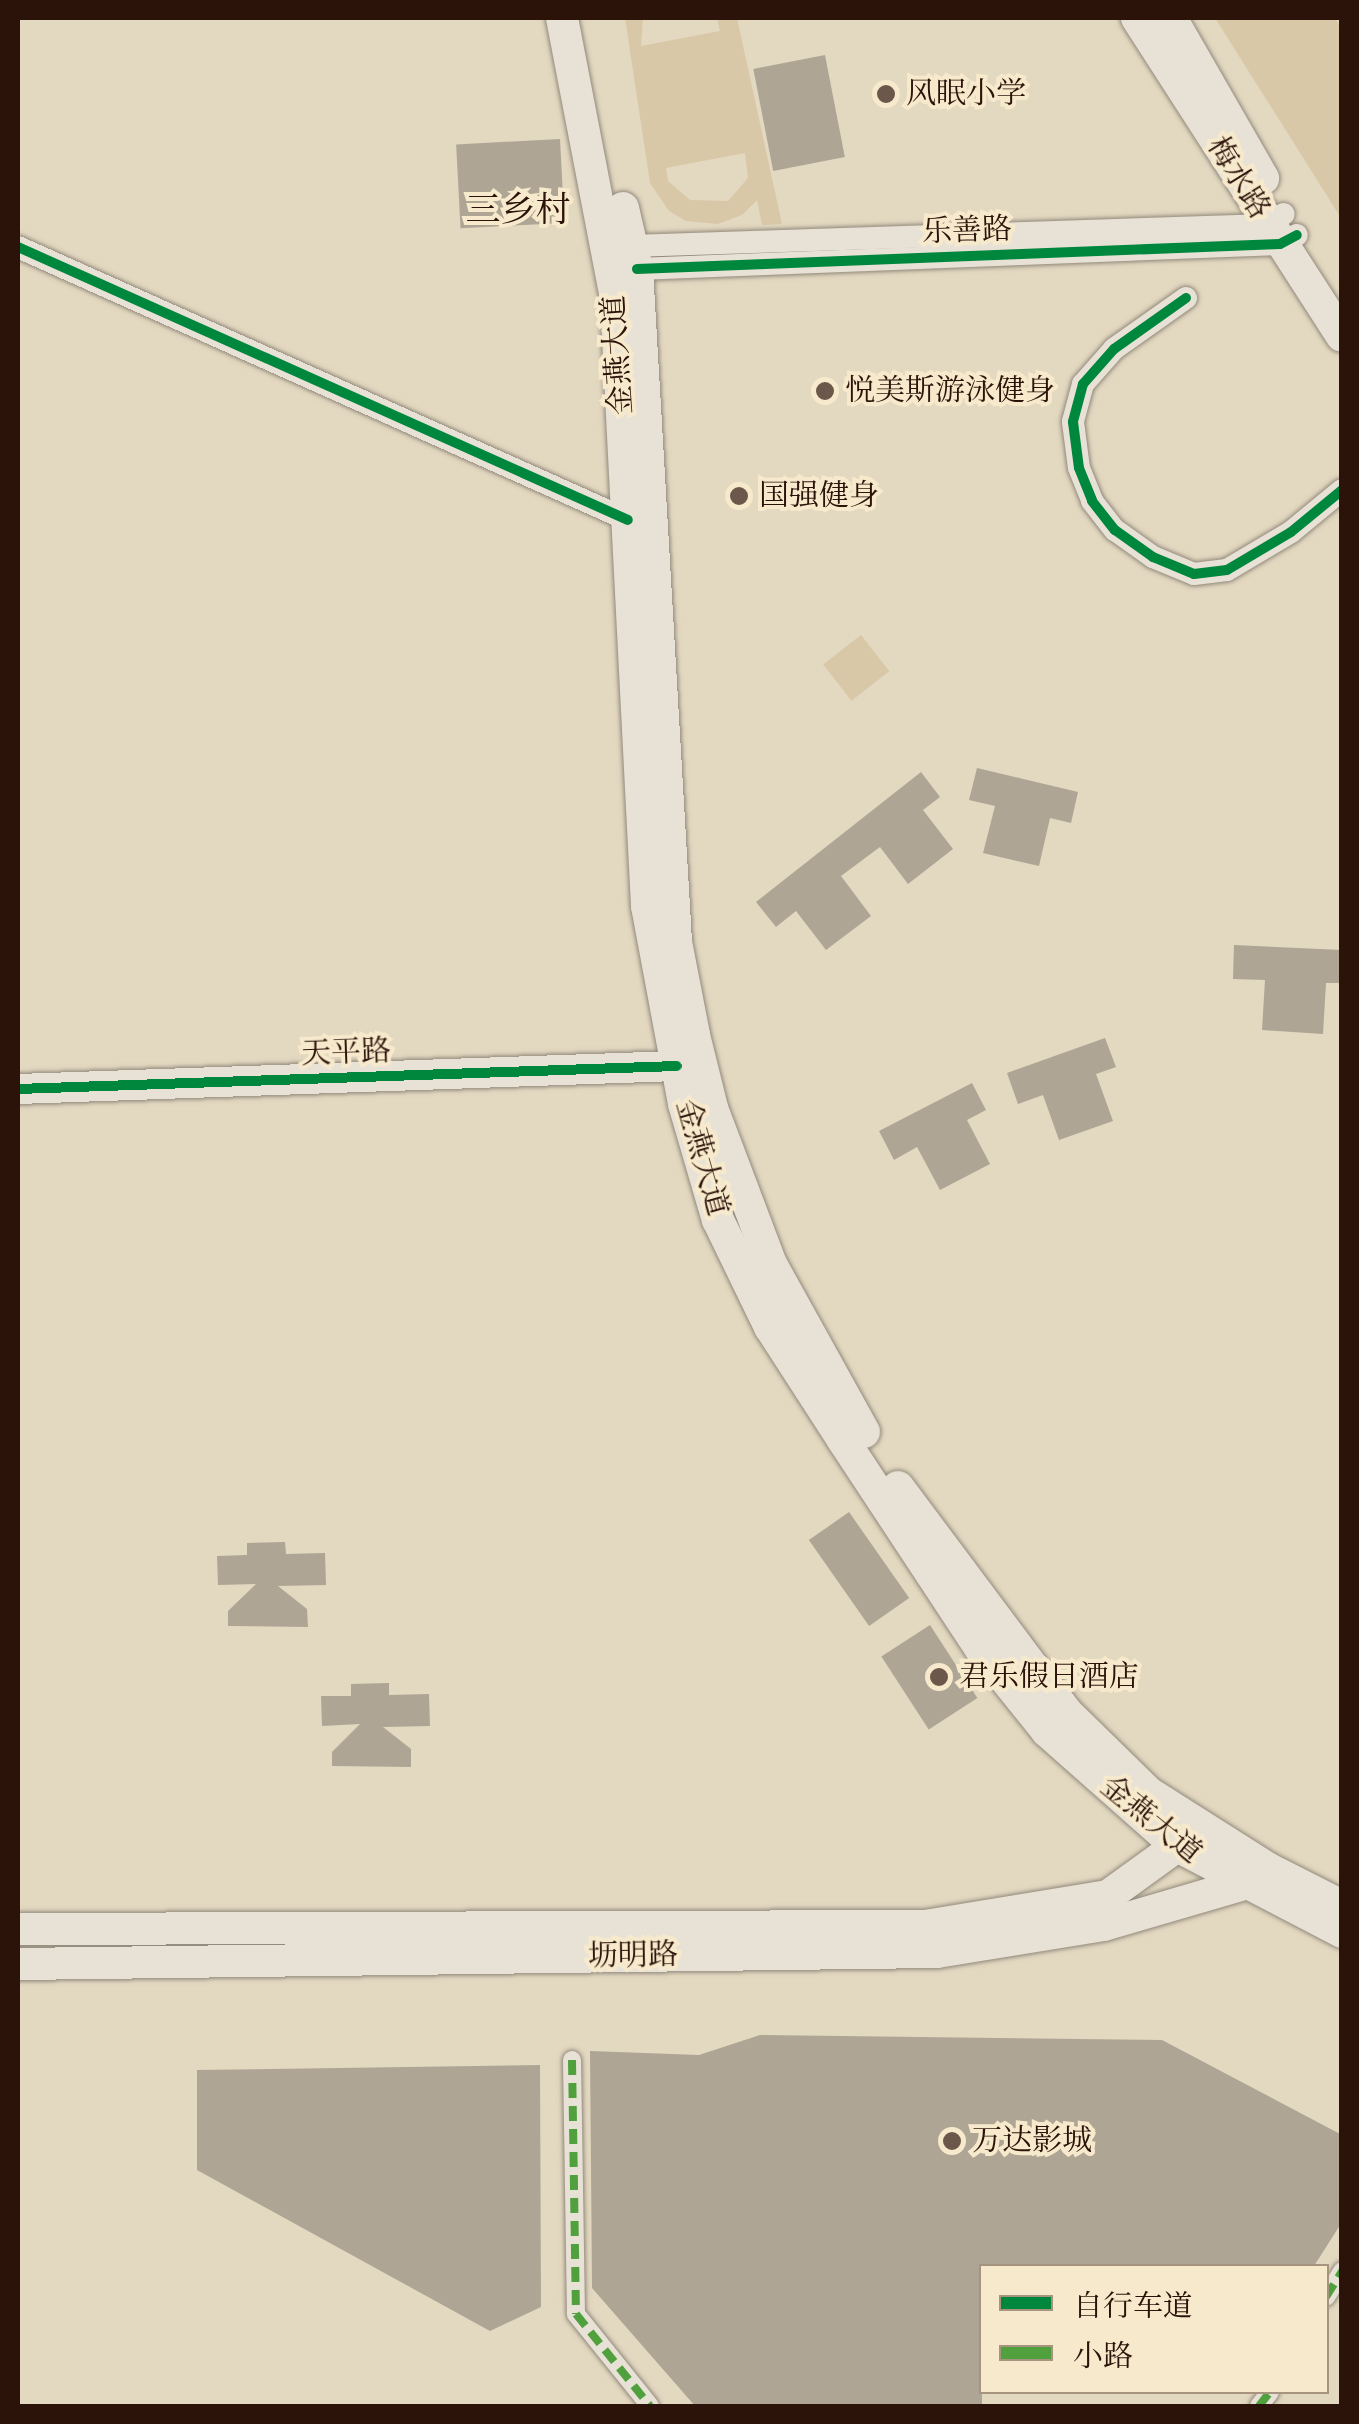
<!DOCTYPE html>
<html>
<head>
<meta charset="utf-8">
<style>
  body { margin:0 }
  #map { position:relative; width:1359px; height:2424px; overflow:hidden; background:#e3d8c0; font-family:"IM FELL Double Pica","Noto Serif SC",serif }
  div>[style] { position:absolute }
  .green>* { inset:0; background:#d9c8a8; transform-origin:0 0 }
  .building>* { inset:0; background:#aea595; transform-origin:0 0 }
  .roads { filter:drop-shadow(0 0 2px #92897b) drop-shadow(0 0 2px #92897b) }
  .pedestrian>* { height:18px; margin:-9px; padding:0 9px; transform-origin:9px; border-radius:9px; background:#e8e2d6 }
  .minor>* { height:22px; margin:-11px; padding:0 11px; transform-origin:11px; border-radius:11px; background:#e8e2d6 }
  .tertiary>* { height:30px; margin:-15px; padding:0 15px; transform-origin:15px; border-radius:15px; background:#e8e2d6 }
  .secondary>* { height:32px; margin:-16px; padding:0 16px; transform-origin:16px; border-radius:16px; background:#e8e2d6 }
  .quiet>* { height:8px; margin-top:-4px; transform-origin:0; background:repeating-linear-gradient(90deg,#51a03e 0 15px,transparent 0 23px) }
  .cycleway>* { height:10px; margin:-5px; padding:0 5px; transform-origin:5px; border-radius:5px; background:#00873e }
  .dots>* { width:28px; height:28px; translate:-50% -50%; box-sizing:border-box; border:5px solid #f7eacc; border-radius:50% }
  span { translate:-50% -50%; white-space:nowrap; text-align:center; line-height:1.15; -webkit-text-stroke:8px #f7eacc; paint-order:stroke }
  .poi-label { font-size:30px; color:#2c130a }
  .left { translate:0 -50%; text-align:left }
  .street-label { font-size:30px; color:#2c130a }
  .quarter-label { font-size:35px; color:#2c130a }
  .frame { position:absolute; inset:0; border:20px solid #2c130a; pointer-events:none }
  .legend { position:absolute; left:979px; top:2264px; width:350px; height:130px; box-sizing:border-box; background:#f7eacc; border:2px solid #a6947e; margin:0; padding:12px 18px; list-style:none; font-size:30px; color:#2c130a }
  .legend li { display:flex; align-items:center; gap:20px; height:50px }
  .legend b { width:50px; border:2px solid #a6947e }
</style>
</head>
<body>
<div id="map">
  <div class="green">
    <i style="clip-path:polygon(evenodd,625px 18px,643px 18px,641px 46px,720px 31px,717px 18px,737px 18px,782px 224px,762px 225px,757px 200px,742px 215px,718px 224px,686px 221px,669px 211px,650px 183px,625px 18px,745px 153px,748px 178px,728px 201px,690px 200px,668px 181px,666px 168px,745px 153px)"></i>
    <i style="clip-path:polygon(1215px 18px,1335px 18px,1342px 30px,1341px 218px)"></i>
    <i style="left:861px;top:635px;width:46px;height:48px;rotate:52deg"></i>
  </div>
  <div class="building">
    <i style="left:825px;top:55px;width:104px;height:73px;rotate:79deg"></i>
    <i style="left:560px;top:139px;width:84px;height:104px;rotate:87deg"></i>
    <i style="clip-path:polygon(977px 768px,1078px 792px,1071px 823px,1050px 818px,1039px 866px,983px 853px,995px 806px,969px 800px)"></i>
    <i style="clip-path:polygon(921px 772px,940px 797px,923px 810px,953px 849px,908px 884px,880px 847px,841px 876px,871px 916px,826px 950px,796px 911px,776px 927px,756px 902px)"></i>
    <i style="clip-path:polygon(1234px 945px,1342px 950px,1342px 983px,1326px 983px,1323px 1034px,1262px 1030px,1265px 980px,1233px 979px)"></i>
    <i style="clip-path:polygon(1105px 1038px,1116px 1067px,1096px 1074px,1113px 1121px,1059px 1140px,1043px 1095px,1018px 1104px,1007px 1073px)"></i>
    <i style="clip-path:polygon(972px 1083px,986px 1110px,967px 1120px,990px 1164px,940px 1190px,917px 1147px,894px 1160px,879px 1131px)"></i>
    <i style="left:849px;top:1512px;width:105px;height:49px;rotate:55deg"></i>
    <i style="clip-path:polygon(285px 1542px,286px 1554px,325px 1553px,326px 1585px,278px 1586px,307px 1609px,308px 1627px,228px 1626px,228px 1611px,256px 1584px,218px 1585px,217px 1556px,247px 1555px,247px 1543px)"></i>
    <i style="left:930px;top:1625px;width:87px;height:58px;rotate:57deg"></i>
    <i style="clip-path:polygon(389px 1683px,389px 1695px,429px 1694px,430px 1726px,383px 1727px,411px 1749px,411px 1767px,332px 1766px,332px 1752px,360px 1724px,322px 1726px,321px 1696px,351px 1696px,351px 1684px)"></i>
    <i style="clip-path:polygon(760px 2035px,1162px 2040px,1342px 2135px,1342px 2222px,1314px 2266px,982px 2266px,982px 2406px,695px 2406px,592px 2288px,590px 2051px,699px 2055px)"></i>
    <i style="clip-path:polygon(540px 2065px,541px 2307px,490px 2331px,197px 2170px,197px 2070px)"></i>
  </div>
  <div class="roads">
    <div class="pedestrian">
      <i style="left:572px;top:2060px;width:254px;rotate:89.1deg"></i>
      <i style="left:576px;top:2314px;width:118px;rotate:51.2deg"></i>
      <i style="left:1326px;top:2297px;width:31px;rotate:-58deg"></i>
      <i style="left:1259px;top:2406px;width:18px;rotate:-52deg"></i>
    </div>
    <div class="minor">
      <i style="left:631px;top:246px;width:637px;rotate:-1.89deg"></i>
      <i style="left:1268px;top:225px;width:19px;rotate:-35deg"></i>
      <i style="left:18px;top:247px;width:668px;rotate:24.11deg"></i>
      <i style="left:637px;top:269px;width:643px;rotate:-2.23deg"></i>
      <i style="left:1280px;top:244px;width:19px;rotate:-28deg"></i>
      <i style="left:1186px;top:298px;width:88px;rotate:144.7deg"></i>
      <i style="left:1114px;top:349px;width:47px;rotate:131.5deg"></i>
      <i style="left:1083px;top:384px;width:39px;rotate:105deg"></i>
      <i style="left:1073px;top:422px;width:46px;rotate:82.6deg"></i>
      <i style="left:1079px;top:468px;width:35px;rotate:68deg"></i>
      <i style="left:1092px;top:501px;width:37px;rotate:52deg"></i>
      <i style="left:1115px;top:530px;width:47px;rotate:35.4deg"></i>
      <i style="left:1153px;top:557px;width:44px;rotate:22.5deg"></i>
      <i style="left:1194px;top:574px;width:33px;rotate:-7deg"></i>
      <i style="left:1227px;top:570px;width:74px;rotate:-30.7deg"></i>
      <i style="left:1291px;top:532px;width:66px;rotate:-39.5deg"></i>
    </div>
    <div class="tertiary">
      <i style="left:18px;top:1089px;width:659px;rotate:-2deg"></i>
    </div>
    <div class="secondary">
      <i style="left:562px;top:18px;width:285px;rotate:79.1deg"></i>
      <i style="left:616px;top:298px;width:609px;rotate:87.08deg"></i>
      <i style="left:647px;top:906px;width:201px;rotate:79.4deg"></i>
      <i style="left:684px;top:1104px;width:121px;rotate:73.7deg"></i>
      <i style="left:718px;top:1220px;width:119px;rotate:64.1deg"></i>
      <i style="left:770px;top:1327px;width:135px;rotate:57.1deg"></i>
      <i style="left:843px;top:1440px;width:250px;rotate:56.6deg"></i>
      <i style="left:981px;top:1649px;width:105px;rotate:51.2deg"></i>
      <i style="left:1047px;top:1731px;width:174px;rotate:41.5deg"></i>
      <i style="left:1177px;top:1846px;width:186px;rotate:27.5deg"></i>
      <i style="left:1137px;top:18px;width:378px;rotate:57.2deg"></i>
      <i style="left:1171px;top:18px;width:185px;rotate:60.1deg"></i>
      <i style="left:623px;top:208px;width:63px;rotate:77.1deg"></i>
      <i style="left:637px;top:269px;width:674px;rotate:86.68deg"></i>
      <i style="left:676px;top:942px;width:95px;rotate:79deg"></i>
      <i style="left:694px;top:1035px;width:75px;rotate:76.1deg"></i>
      <i style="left:712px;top:1108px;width:167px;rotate:69.3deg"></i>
      <i style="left:771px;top:1264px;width:192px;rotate:61deg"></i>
      <i style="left:898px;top:1487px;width:284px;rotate:53.2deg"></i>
      <i style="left:1068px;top:1714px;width:113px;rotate:44.3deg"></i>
      <i style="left:1149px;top:1793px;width:140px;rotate:32.4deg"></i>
      <i style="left:1267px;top:1868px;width:84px;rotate:26.9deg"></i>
      <i style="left:18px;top:1929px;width:907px;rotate:-0.19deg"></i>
      <i style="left:925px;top:1926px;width:185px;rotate:-9.3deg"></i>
      <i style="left:1108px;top:1896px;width:85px;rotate:-35.9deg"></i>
      <i style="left:18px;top:1964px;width:919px;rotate:-0.75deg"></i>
      <i style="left:937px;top:1952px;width:169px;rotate:-9.2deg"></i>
      <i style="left:1104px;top:1925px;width:143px;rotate:-16.3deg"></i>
    </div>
  </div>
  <div class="quiet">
    <i style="left:572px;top:2060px;width:254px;rotate:89.1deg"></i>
    <i style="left:576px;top:2314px;width:118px;rotate:51.2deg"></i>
    <i style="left:1326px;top:2297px;width:31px;rotate:-58deg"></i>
    <i style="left:1259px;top:2406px;width:18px;rotate:-52deg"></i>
  </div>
  <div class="cycleway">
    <i style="left:18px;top:247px;width:668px;rotate:24.11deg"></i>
    <i style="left:637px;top:269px;width:643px;rotate:-2.23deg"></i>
    <i style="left:1280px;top:244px;width:19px;rotate:-28deg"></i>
    <i style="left:1186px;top:298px;width:88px;rotate:144.7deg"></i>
    <i style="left:1114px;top:349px;width:47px;rotate:131.5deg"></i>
    <i style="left:1083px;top:384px;width:39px;rotate:105deg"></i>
    <i style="left:1073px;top:422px;width:46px;rotate:82.6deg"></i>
    <i style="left:1079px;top:468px;width:35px;rotate:68deg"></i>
    <i style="left:1092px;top:501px;width:37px;rotate:52deg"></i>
    <i style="left:1115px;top:530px;width:47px;rotate:35.4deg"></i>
    <i style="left:1153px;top:557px;width:44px;rotate:22.5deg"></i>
    <i style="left:1194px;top:574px;width:33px;rotate:-7deg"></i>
    <i style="left:1227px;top:570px;width:74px;rotate:-30.7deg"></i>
    <i style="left:1291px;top:532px;width:66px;rotate:-39.5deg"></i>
    <i style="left:18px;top:1089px;width:659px;rotate:-2deg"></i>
  </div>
  <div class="dots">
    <i style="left:886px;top:94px;background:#6c584a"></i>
    <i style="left:825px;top:391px;background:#6c584a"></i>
    <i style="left:739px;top:496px;background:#6c584a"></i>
    <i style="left:939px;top:1677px;background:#6c584a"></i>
    <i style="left:952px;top:2141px;background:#6c584a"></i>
  </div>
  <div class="poi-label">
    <span class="left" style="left:906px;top:94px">风眠小学</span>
    <span class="left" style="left:845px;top:391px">悦美斯游泳健身</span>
    <span class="left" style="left:759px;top:496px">国强健身</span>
    <span class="left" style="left:959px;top:1677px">君乐假日酒店</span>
    <span class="left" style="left:972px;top:2141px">万达影城</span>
  </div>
  <div class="street-label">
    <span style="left:1238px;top:178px;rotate:58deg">梅水路</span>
    <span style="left:967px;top:231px;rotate:-2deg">乐善路</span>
    <span style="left:618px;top:355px;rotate:-94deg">金燕大道</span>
    <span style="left:346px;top:1053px;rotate:-2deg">天平路</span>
    <span style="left:702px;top:1158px;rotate:74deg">金燕大道</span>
    <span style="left:1151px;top:1820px;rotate:39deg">金燕大道</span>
    <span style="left:633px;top:1956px;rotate:-1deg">坜明路</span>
  </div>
  <div class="quarter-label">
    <span style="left:518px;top:210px">三乡村</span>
  </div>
  <div class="frame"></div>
  <ul class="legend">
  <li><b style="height:12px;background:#00873e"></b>自行车道</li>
  <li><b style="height:12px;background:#51a03e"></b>小路</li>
  </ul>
</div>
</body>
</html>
